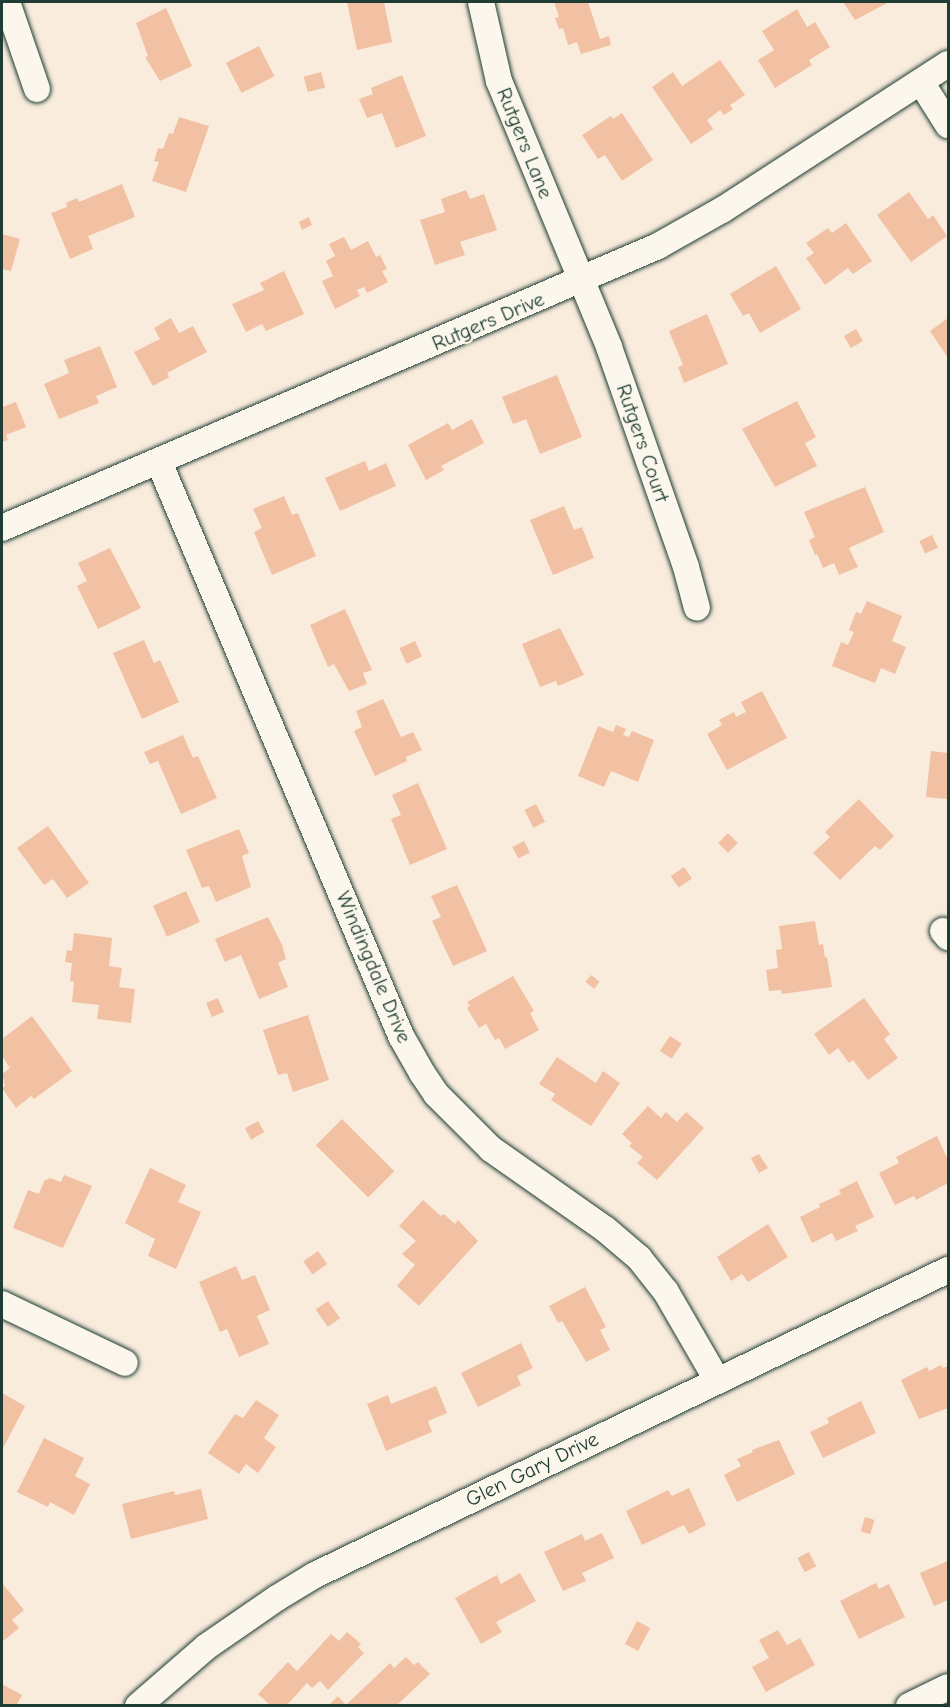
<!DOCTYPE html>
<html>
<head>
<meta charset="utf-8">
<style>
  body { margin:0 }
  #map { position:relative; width:950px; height:1707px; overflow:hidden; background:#f9ecdd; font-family:"Comic Neue",sans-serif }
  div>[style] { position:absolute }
  .building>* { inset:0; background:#f2c0a3; transform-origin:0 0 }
  .roads { filter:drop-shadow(0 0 2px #1f3d34) drop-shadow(0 0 2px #1f3d34) }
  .minor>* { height:26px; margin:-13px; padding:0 13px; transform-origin:13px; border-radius:13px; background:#fbf7ec }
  span { translate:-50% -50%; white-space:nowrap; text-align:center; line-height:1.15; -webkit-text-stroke:4.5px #fbf7ec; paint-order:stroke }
  .street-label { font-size:21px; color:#1f3d34 }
  .frame { position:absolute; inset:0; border:3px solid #1f3d34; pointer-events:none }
</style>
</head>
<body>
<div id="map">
  <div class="building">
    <i style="clip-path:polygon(347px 2px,384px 2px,392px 42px,357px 50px)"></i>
    <i style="clip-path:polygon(554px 2px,588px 2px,600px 39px,609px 36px,611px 45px,581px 54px,577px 42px,568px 45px,563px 28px,559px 29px,555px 18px,559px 17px)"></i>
    <i style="clip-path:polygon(843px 2px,889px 2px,855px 20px)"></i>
    <i style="clip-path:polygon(166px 8px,192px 66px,160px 81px,145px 57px,148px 56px,136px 23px)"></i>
    <i style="clip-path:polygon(797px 9px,807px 27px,815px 22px,830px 47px,809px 60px,812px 65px,775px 88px,758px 60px,774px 50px,762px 31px)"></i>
    <i style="left:259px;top:46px;width:34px;height:37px;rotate:63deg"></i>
    <i style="clip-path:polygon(720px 60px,745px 95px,730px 105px,733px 109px,724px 115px,720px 110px,707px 120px,713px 129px,691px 144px,652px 87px,673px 72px,682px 86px)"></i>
    <i style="left:321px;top:72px;width:16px;height:18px;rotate:75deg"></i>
    <i style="clip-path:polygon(402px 75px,426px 136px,396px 148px,382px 113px,367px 118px,359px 99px,373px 94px,371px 88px)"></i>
    <i style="clip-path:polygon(622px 113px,653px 160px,622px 181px,605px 155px,598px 159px,582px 135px,611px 116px,613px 119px)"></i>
    <i style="clip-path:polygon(179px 117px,209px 126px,186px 192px,152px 181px,159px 162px,154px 161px,158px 148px,163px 149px,169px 133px,173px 134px)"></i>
    <i style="clip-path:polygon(122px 184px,135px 217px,88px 236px,93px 249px,70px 259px,51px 213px,67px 207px,66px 203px,77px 198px,79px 202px)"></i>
    <i style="clip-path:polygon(466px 190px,470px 199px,484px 194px,497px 230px,460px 242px,465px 255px,435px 265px,420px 220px,445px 212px,441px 199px)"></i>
    <i style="clip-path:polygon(909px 192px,928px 219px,933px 215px,947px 236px,911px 262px,877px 215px)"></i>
    <i style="clip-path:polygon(309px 217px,312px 225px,302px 230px,299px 222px)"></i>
    <i style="clip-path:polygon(846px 223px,872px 261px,853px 274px,848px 268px,825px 285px,806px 258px,814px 253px,806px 243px,828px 228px,832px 233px)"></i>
    <i style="clip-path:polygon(2px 234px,20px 239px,11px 271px,2px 269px)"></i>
    <i style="clip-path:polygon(344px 237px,351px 250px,368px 241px,376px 257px,380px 255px,387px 269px,382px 271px,388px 282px,367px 293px,364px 287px,357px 290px,360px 296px,335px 309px,322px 281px,333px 276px,326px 261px,335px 256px,329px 244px)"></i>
    <i style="clip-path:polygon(776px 266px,801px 309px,760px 333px,749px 313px,743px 316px,730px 294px)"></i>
    <i style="clip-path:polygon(284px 271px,304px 314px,266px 331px,262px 324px,246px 332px,232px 304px,264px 290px,260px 283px)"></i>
    <i style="clip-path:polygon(707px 314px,728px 364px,684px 383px,678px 367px,683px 365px,669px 331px)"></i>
    <i style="clip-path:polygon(171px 318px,179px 333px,193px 326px,207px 352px,167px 373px,169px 377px,153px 386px,134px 352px,160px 339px,154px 328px)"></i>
    <i style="clip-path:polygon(948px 318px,948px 358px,930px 331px)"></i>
    <i style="left:856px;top:329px;width:14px;height:14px;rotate:60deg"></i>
    <i style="clip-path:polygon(100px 346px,117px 387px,96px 396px,99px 403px,59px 419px,44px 384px,69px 373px,64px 360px)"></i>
    <i style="clip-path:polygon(557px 375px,582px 437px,540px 454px,526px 419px,513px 424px,502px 397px)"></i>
    <i style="clip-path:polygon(797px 401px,816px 437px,805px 443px,817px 466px,775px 487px,742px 429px)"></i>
    <i style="clip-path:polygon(16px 402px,26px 427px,6px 435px,8px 440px,2px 442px,2px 407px)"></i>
    <i style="clip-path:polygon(472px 419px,484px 443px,441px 466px,444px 470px,426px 480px,408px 445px,448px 423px,452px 430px)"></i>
    <i style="clip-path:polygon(365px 461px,369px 471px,386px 463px,396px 486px,340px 511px,325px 478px)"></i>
    <i style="clip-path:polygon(865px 487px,884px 532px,849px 548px,858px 567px,839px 575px,834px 563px,823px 568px,817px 554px,815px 555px,809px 540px,815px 537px,804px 512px)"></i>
    <i style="clip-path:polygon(284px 496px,292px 515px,298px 513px,316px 556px,272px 575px,254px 532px,262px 528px,253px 509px)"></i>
    <i style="clip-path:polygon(564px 506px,574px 530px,582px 527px,594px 558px,553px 575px,530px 520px)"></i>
    <i style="left:932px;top:535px;width:14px;height:14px;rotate:65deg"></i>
    <i style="clip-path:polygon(110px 548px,141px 608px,98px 629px,77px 586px,87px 581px,78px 563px)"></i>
    <i style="clip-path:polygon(867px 601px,902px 616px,892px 641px,906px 647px,895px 674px,881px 668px,875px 683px,832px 666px,841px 642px,848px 645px,854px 632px,849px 630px,856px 612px,861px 614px)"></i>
    <i style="clip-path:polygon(345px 609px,372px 670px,363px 673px,367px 684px,349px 691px,334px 664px,328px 667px,310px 625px)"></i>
    <i style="clip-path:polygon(560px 628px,584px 675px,558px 686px,556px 681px,540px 687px,522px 644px)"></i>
    <i style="clip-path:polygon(144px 640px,154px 663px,160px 660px,179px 702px,142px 719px,113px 653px)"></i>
    <i style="left:415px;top:641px;width:17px;height:17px;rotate:66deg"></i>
    <i style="clip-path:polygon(762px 691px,787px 738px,727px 770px,707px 734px,722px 725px,719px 720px,734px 712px,736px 717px,746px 712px,741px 702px)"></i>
    <i style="clip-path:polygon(383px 699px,401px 737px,413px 732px,422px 750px,406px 757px,407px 761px,375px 776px,354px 731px,362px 727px,356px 711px)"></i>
    <i style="clip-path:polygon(616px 725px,626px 729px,623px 735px,629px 737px,632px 731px,654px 740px,638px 782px,611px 771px,604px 787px,578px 776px,598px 726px,613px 732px)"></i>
    <i style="clip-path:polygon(183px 735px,193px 758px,198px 756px,217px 798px,181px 814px,158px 761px,150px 764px,144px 752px)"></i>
    <i style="clip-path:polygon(931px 751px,948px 753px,948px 799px,926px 797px)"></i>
    <i style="clip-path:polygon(418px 783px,447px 849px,410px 865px,391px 819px,401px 815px,392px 795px)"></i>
    <i style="clip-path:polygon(859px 799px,894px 836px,880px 850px,875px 846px,840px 880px,813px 853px,830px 837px,825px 832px)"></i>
    <i style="left:536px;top:804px;width:20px;height:13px;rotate:63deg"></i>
    <i style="clip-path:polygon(48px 826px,89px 883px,67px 898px,53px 879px,44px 885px,17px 848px)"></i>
    <i style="clip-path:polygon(239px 829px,249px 853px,242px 856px,251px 887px,216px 902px,209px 886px,202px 888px,186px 850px)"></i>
    <i style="left:728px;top:833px;width:14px;height:14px;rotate:45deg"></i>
    <i style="left:524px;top:841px;width:13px;height:13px;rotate:63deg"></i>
    <i style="left:684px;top:867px;width:14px;height:16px;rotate:56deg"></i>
    <i style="clip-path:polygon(457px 885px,487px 951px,453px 966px,432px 921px,441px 917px,431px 896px)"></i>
    <i style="left:186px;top:891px;width:34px;height:36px;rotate:66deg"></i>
    <i style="clip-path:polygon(268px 917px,282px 945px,286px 959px,278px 963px,288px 987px,259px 999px,241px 955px,225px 962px,215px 939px)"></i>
    <i style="clip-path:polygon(815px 921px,819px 945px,823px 944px,825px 958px,827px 957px,832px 987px,782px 994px,781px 990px,769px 991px,766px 970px,778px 968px,776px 950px,782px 949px,779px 926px)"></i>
    <i style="clip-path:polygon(74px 933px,112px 938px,109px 966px,122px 968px,119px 987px,135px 989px,131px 1023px,97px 1019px,99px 1005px,72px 1002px,74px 982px,70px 981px,72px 963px,65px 962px,67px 950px,72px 951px)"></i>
    <i style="left:591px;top:975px;width:11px;height:9px;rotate:38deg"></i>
    <i style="clip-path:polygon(513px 976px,534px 1011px,530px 1013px,539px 1030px,505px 1049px,499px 1038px,495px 1040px,486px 1024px,479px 1028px,467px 1008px,470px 1006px,467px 1002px)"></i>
    <i style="left:218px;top:998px;width:15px;height:13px;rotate:67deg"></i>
    <i style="clip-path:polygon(864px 998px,890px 1034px,884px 1039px,898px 1058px,868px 1080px,853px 1060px,849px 1063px,838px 1048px,829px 1055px,814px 1034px)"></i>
    <i style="clip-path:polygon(308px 1015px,329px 1080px,293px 1092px,287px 1073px,278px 1075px,263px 1030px)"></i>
    <i style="clip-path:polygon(32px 1016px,72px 1071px,34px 1099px,31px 1096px,16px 1108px,2px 1088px,5px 1086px,2px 1074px,10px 1068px,2px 1056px,2px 1039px)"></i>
    <i style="left:670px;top:1036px;width:14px;height:18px;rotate:34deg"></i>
    <i style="clip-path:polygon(557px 1057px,596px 1083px,603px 1071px,620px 1083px,591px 1126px,551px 1100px,555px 1094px,539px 1084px)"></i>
    <i style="clip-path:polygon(648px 1106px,661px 1118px,666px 1112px,677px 1122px,686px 1112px,704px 1128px,657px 1180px,637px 1163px,643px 1157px,629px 1146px,632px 1143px,622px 1134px)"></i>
    <i style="left:342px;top:1119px;width:74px;height:37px;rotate:45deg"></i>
    <i style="left:258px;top:1121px;width:13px;height:15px;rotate:61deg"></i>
    <i style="clip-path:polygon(937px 1136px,948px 1160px,948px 1183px,916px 1200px,914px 1196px,895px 1205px,879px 1173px,899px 1163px,896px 1157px)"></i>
    <i style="clip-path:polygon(759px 1154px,768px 1168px,759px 1173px,751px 1158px)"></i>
    <i style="clip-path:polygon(150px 1168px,186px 1185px,178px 1202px,201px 1212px,176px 1269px,148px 1256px,155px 1239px,125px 1223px)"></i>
    <i style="clip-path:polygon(64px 1175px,92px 1186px,63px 1248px,13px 1228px,28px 1190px,39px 1194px,44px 1181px,50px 1178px,61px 1182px)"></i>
    <i style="clip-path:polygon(857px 1181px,874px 1217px,855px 1226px,858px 1231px,836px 1241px,832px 1233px,812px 1243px,800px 1217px,820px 1207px,819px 1204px,841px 1194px,839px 1190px)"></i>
    <i style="clip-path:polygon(423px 1200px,441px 1216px,444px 1214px,455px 1224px,458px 1220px,478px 1241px,419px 1306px,397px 1286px,415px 1265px,402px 1254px,416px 1241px,399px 1226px)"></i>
    <i style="clip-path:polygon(768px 1224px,788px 1257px,748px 1282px,742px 1274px,731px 1281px,717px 1257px)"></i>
    <i style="left:318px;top:1251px;width:16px;height:18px;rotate:55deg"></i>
    <i style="clip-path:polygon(236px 1266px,242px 1280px,255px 1275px,270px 1310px,257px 1316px,269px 1344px,239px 1357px,227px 1329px,220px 1332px,199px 1282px)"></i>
    <i style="clip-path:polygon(585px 1287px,606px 1327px,600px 1330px,610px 1350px,586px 1362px,562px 1321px,558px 1323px,549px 1306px)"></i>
    <i style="left:328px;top:1301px;width:21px;height:15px;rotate:55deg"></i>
    <i style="clip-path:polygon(521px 1343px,533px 1368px,517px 1376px,521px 1385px,478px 1407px,461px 1373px)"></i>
    <i style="clip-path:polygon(941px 1365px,943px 1368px,948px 1366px,948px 1408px,919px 1419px,901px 1380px,927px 1367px,929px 1371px)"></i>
    <i style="clip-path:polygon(436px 1386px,447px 1413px,428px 1421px,432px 1432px,386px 1451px,367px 1404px,388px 1395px,391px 1404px)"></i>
    <i style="clip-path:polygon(2px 1393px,25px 1406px,2px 1450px)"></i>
    <i style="clip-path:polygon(256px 1400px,279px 1415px,264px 1438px,276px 1447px,258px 1473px,246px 1464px,239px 1474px,208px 1453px,235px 1414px,243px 1418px)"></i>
    <i style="clip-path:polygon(861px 1401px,876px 1433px,823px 1458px,810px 1432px,829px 1423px,827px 1418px)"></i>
    <i style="clip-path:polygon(44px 1438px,84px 1458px,75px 1476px,90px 1484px,74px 1515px,50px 1502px,48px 1507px,17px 1492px)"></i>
    <i style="clip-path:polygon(779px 1440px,795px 1474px,737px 1502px,724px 1475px,741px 1466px,737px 1459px,753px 1452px,752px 1450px)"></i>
    <i style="clip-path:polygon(689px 1488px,706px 1525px,689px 1534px,684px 1525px,642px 1545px,626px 1511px,668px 1490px,672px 1496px)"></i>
    <i style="clip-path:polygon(201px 1489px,208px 1519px,131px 1539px,122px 1504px,174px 1491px,175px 1495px)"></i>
    <i style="left:865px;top:1517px;width:10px;height:15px;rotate:17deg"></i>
    <i style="clip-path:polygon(602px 1533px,614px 1558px,582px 1573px,586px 1581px,563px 1591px,544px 1552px,582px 1534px,585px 1541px)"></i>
    <i style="left:809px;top:1552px;width:16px;height:13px;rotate:63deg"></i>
    <i style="clip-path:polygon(948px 1561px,948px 1600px,934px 1606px,920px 1573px)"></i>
    <i style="clip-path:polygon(520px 1573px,536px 1601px,496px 1622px,502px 1632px,481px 1644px,455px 1598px,497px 1575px,501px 1584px)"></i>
    <i style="clip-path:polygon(2px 1583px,24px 1610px,12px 1620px,19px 1628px,2px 1642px)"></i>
    <i style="clip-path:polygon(876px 1583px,879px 1589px,889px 1584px,905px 1617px,859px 1639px,840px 1601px)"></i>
    <i style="left:637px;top:1621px;width:15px;height:26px;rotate:28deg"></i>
    <i style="clip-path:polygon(778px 1630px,787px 1645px,800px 1638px,815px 1665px,766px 1692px,752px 1667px,769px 1658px,759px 1640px)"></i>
    <i style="clip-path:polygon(347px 1632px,361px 1644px,358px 1647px,364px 1653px,328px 1690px,320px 1681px,312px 1688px,307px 1683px,286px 1706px,271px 1706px,258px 1694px,288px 1662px,297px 1671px,331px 1634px,339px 1641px)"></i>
    <i style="clip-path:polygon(406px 1657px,414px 1665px,418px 1662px,430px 1674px,396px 1706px,328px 1706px,338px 1696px,346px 1705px,390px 1663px,394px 1668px)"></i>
    <i style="clip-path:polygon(2px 1684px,22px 1695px,16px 1706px,2px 1706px)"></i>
  </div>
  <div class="roads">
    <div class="minor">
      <i style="left:7px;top:2px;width:92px;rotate:71deg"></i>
      <i style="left:481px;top:2px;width:81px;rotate:77.2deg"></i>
      <i style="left:499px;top:81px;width:288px;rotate:67.5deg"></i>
      <i style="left:609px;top:347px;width:233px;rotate:70.7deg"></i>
      <i style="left:686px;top:567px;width:42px;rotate:75deg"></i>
      <i style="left:921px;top:82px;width:51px;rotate:57.9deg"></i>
      <i style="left:159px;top:462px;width:623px;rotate:67.14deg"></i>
      <i style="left:401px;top:1036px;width:43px;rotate:60.4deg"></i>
      <i style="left:422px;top:1073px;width:25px;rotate:56deg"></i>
      <i style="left:436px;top:1094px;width:78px;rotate:45deg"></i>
      <i style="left:491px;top:1149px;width:139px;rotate:35.1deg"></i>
      <i style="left:605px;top:1229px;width:45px;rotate:40.5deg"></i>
      <i style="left:639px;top:1258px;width:43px;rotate:51.5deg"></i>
      <i style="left:666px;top:1292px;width:102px;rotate:59.9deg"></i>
      <i style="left:2px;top:528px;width:714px;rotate:-23.26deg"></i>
      <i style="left:658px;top:246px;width:73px;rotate:-29.4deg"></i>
      <i style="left:722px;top:210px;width:269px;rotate:-32.9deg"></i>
      <i style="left:943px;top:931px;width:8px;rotate:50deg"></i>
      <i style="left:2px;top:1304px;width:136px;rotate:25.6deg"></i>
      <i style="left:138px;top:1706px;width:90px;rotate:-40.9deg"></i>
      <i style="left:206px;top:1647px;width:86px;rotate:-34.6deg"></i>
      <i style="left:277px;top:1598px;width:44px;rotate:-31.2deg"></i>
      <i style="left:315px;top:1575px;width:703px;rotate:-25.73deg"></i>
      <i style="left:909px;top:1706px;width:43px;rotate:-26deg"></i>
    </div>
  </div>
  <div class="street-label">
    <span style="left:525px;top:143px;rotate:68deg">Rutgers Lane</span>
    <span style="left:488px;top:321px;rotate:-23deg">Rutgers Drive</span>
    <span style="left:643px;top:443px;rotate:71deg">Rutgers Court</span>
    <span style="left:374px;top:967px;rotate:67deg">Windingdale Drive</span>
    <span style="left:532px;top:1469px;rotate:-26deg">Glen Gary Drive</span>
  </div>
  <div class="frame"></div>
</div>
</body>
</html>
